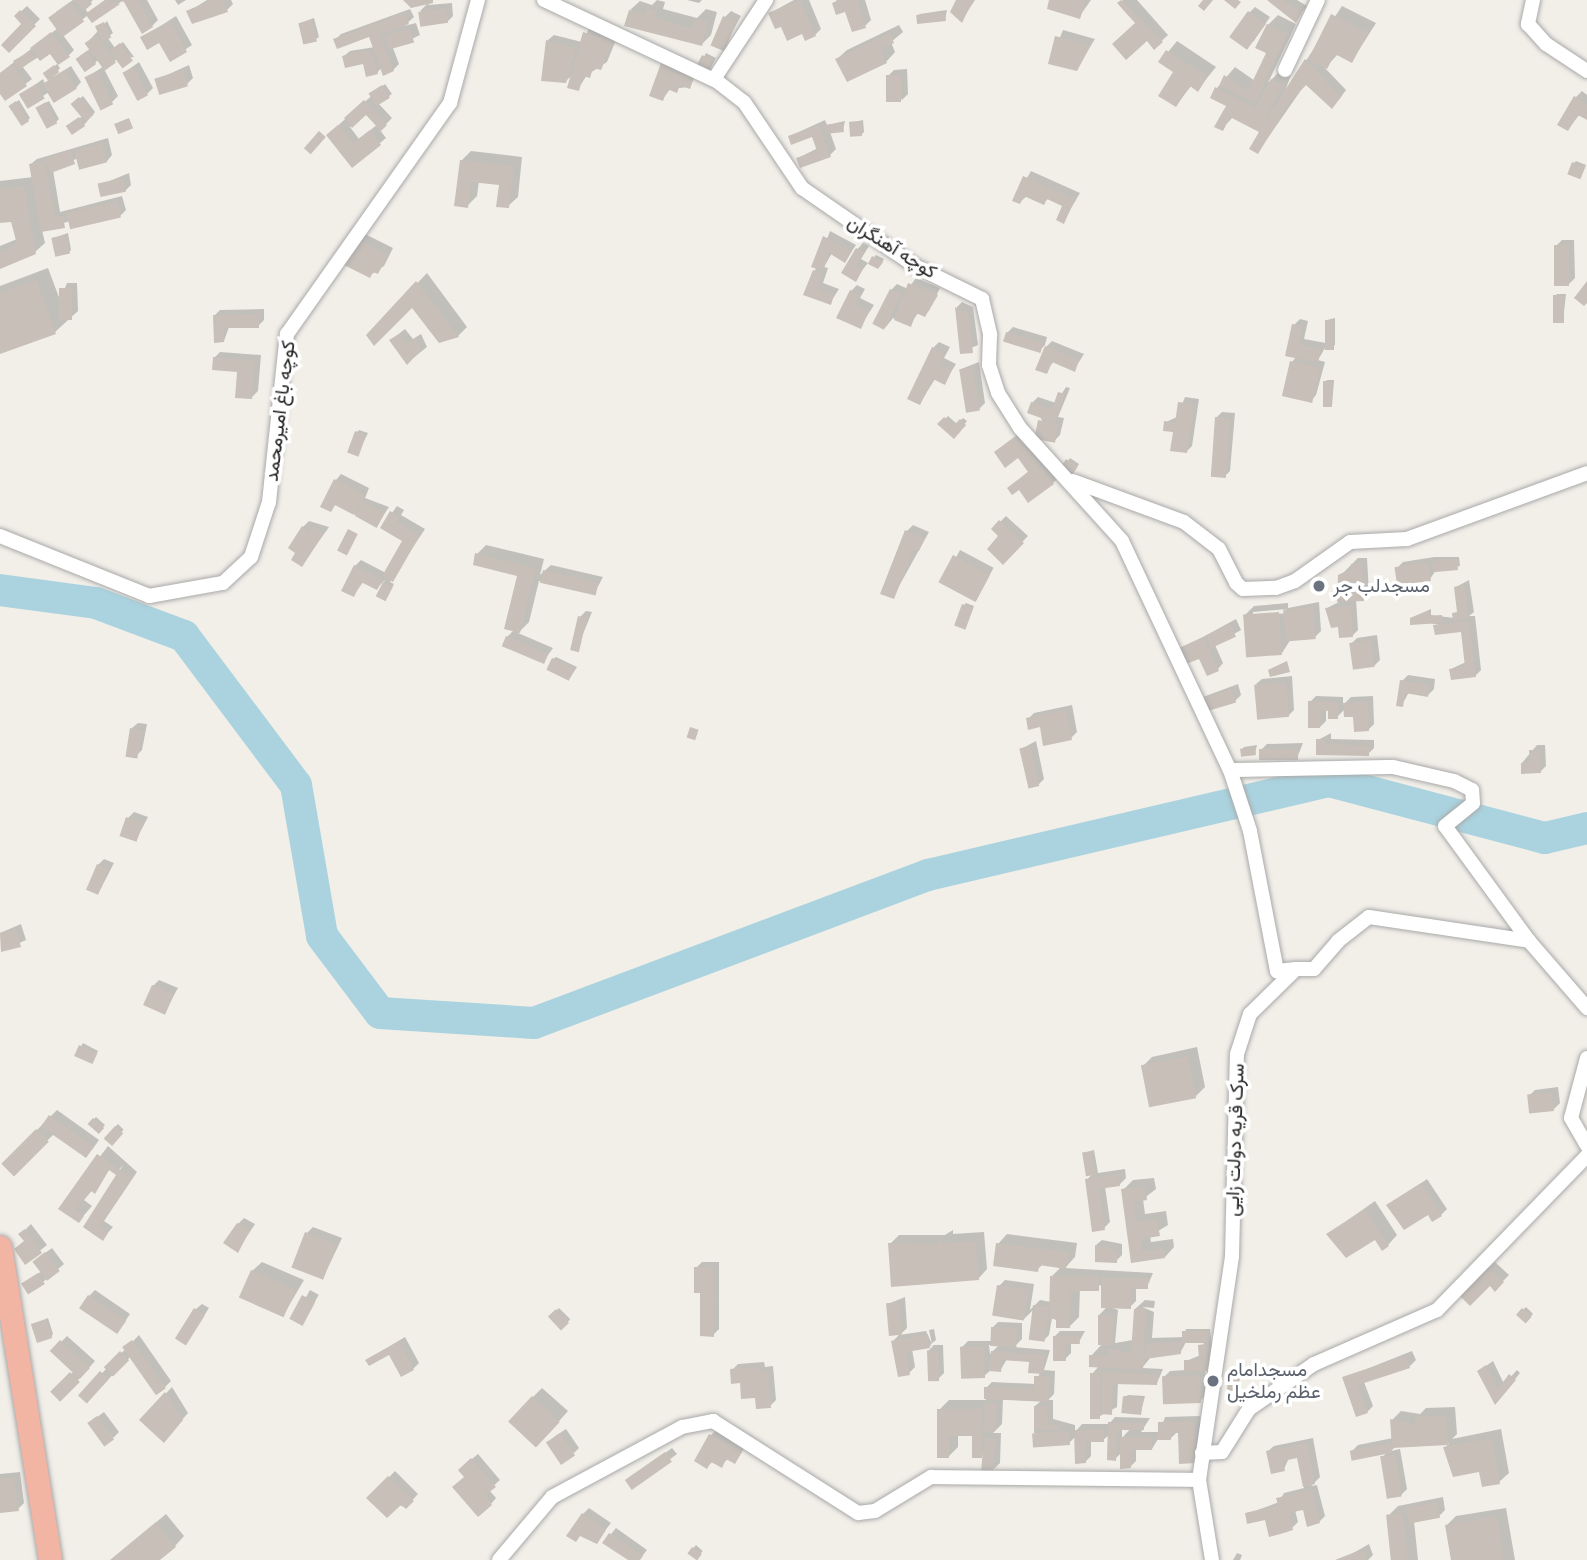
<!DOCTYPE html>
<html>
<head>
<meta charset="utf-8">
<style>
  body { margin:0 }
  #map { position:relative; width:1587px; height:1560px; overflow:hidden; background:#f2efe9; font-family:Ubuntu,Vazirmatn,sans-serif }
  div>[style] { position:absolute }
  .shadow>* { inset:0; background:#0003; transform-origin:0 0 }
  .river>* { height:32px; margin:-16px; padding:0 16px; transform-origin:16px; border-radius:16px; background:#aad3df }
  .building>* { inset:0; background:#c7bfb8; transform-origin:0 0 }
  .roads { filter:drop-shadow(0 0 2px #a9a9a9) drop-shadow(0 0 2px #a9a9a9) }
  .minor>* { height:14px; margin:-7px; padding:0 7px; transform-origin:7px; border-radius:7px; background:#fff }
  .trunk>* { height:23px; margin:-11.5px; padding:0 11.5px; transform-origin:11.5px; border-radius:11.5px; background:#f2b4a3 }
  .dots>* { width:19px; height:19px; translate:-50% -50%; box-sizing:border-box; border:4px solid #fff; border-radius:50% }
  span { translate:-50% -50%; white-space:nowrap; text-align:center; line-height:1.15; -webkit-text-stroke:7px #fff; paint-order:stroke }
  .street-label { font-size:19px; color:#222 }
  .worship-label { font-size:19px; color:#5b616d }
  .left { translate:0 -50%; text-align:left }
</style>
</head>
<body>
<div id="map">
  <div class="shadow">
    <i style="clip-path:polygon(73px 0,93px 0,85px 8px,88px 13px,105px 0,124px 0,92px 21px,88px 15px,63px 35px,74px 50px,68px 56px,50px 51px,22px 66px,32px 79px,6px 99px,0 90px,0 73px,58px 28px,56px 12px)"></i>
    <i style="clip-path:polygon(125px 0,147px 0,158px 20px,152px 26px)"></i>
    <i style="clip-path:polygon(175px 0,186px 0,178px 5px)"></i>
    <i style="clip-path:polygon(207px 0,231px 0,233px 4px,227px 10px,188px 12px)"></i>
    <i style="clip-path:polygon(406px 0,433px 0,428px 5px,452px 3px,453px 16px,447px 22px,420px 11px,429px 2px)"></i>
    <i style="clip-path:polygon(657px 0,665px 2px,663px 9px,697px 18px,706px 9px,717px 12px,711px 35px,701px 45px,630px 10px,640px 1px,652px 5px)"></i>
    <i style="clip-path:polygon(687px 0,702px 0,699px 3px)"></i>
    <i style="clip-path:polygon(794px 0,809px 0,821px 29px,815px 35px,782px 24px,770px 13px)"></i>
    <i style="clip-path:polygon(837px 0,865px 0,871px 20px,865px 26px,834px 3px)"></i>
    <i style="clip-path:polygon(958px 0,975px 0,962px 20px)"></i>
    <i style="clip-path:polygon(1051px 0,1091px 0,1079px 17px)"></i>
    <i style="clip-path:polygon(1123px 0,1137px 0,1168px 35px,1155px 47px,1120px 3px)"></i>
    <i style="clip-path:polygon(1269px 0,1297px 0,1307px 6px,1295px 21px)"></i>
    <i style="clip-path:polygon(27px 6px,40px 19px,9px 50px,24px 24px,16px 16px)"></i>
    <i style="clip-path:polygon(1342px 6px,1376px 23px,1352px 61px,1338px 54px,1325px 68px,1346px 90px,1338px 101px,1306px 83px,1258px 152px,1266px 124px,1258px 130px,1233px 117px,1222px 129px,1228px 105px,1217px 88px,1235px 67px,1255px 81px,1268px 52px,1268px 25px,1278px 15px,1296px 24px,1268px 83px,1281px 70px,1291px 75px,1284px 94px)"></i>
    <i style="clip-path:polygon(1255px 7px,1270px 17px,1253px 42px,1249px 13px)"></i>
    <i style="clip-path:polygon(410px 9px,414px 17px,404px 26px,416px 23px,420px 35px,393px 48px,399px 64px,393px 70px,382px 67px,377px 73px,364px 62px,344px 56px,350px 51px,375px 47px,370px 35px,335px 40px,341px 34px)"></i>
    <i style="clip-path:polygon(947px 10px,945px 20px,917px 16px,920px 14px)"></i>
    <i style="clip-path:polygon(731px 11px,741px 16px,723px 49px,725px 17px)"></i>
    <i style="clip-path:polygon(176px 16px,192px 45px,171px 59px,160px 40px,142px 38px)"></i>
    <i style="clip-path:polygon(314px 18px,319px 37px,316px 39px,300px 23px)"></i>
    <i style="clip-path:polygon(107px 21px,113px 33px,107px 37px,115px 48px,123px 42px,134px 57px,117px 59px,104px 69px,118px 96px,112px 102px,86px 78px,104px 66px,99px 59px,95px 63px,80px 56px,91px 48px,87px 43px)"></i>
    <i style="clip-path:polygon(899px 25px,903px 32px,891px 42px,895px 52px,886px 62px,837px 59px,847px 50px)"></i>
    <i style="clip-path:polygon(590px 27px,618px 35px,607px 62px,587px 75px,578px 89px,573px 74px,566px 81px,543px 79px,548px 40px,554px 35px,582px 42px)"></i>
    <i style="clip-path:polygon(1063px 30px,1095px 39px,1076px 69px,1050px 62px)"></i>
    <i style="clip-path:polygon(1177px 41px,1216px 67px,1198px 89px,1192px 85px,1176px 105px,1176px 72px,1160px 62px)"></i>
    <i style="left:706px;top:53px;width:11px;height:13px;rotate:27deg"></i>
    <i style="clip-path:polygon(139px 62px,153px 88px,147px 94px,124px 73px)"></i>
    <i style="clip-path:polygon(57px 64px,60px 68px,53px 77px,71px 66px,81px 82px,76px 88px,49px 92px,28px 106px,21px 95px,43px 79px,45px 84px,50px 79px,46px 73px)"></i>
    <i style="clip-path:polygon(189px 65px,193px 78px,187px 84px,156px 80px)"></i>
    <i style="clip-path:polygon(699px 69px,689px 87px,670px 89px,663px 99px,651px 95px)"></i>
    <i style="clip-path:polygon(907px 69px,908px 94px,902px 100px,888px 76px,894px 70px)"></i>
    <i style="clip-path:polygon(evenodd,385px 84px,392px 94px,378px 103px,392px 118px,380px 130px,386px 138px,352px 166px,334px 129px,385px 84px,366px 112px,378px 124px,359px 139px,350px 127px,366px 112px)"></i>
    <i style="clip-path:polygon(1582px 91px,1587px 95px,1587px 118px,1580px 114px,1568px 129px,1576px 97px)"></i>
    <i style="clip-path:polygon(83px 96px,95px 112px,84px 125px,70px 124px,83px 116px,73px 104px)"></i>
    <i style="clip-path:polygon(19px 100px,30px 118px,28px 120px,13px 104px)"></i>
    <i style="clip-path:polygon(49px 101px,59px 119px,56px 122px,40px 106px)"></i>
    <i style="clip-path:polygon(825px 120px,827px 125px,845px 121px,843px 130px,830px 132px,836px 149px,830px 155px,798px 158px,818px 148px,814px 135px,790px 136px)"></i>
    <i style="clip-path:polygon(863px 120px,864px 132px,862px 134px,850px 123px)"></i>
    <i style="clip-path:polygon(108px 138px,112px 155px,107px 161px,78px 158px,53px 170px,60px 212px,122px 196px,126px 210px,120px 216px,70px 221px,42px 230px,45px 243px,35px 252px,0 267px,0 246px,17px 239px,12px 220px,0 222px,0 181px,33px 177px,31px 164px,37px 159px)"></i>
    <i style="clip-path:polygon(471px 151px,522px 157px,518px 197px,508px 206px,501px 183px,479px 181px,477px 196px,467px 206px,461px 161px)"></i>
    <i style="clip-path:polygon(1576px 161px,1586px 165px,1581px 177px,1574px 163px)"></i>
    <i style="clip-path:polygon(1031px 171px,1080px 193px,1063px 222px,1065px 205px,1049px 198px,1043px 203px,1027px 196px,1020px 202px,1014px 200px)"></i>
    <i style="clip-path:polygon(129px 173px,131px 185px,125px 191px,100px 185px)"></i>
    <i style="clip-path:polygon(830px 231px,856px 245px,845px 261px,832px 253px,824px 267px,828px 268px,823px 283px,839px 289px,830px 303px,806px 294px)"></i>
    <i style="clip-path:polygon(68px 233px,71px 250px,69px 252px,53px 238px)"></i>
    <i style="clip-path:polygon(365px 234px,393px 248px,384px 266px,369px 276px,346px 264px)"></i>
    <i style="clip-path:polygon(1562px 240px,1574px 240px,1575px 278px,1569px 284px,1556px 246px)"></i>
    <i style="clip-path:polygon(863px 243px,869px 246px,861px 259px,868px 263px,855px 279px,855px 252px)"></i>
    <i style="clip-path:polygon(876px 255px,884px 259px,881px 265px,874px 257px)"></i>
    <i style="clip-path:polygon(48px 268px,60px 300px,67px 283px,77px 283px,78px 311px,55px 332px,0 352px,0 286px)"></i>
    <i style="clip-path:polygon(427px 273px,467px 327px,458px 336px,440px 341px,412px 305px,368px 335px)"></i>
    <i style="clip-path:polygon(916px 278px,940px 288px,929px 311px,918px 313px,910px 325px,893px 318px,885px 328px,891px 290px,897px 284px,908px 289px)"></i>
    <i style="clip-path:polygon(857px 285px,865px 289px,860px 298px,874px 305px,860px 327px,851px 291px)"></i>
    <i style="clip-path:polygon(1557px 294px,1566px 294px,1563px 321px,1554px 296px)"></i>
    <i style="clip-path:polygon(962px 302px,973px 307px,978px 345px,961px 352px,957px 307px)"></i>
    <i style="clip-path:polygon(264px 309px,264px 320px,258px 326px,229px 327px,224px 341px,214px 316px,220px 310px)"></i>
    <i style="clip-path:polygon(1335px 318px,1335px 345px,1325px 348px,1318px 360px,1325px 362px,1316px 395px,1311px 401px,1292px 362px,1296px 357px,1294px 325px,1300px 319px,1308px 321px,1304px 339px,1326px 343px,1327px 320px)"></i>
    <i style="clip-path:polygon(1013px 327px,1047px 337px,1045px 345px,1039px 351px,1007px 333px)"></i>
    <i style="clip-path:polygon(405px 329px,413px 339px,421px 334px,427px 347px,407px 363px,391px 340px)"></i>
    <i style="clip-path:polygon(1052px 341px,1084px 354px,1074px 370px,1054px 361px,1046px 372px,1046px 347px)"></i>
    <i style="clip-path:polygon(939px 342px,950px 347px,944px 358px,956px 364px,944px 383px,935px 379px,920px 403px,933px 348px)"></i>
    <i style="clip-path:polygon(220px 352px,261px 355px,258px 391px,252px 397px,239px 370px,214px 358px)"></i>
    <i style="clip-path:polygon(979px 362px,985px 403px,979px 409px,961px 369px)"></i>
    <i style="clip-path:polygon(1327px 380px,1334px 380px,1332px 406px,1325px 382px)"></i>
    <i style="clip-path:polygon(1066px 387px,1070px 388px,1058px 417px,1064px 418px,1060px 435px,1054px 441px,1032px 403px,1038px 397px,1056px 403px)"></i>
    <i style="clip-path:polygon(1185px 397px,1199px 399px,1192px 446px,1186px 452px,1166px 422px,1177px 417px)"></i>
    <i style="clip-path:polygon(1222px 412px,1235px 413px,1230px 471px,1224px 477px,1216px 418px)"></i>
    <i style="clip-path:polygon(948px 416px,957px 424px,963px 418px,967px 421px,954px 436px,940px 424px)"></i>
    <i style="clip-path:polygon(1028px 427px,1062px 474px,1053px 483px,1009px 488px,1029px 471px,1018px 456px,996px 452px)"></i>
    <i style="clip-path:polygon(359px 430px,368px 433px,357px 455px,357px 432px)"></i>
    <i style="clip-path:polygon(1070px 458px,1079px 464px,1075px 470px,1064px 466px)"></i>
    <i style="clip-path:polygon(341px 474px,369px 488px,365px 498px,389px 507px,376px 526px,336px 504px,331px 510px,336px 480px)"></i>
    <i style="clip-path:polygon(397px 506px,404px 510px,401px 515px,425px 529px,390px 582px,394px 584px,387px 597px,378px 596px,385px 580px,377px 588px,363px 582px,354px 595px,355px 566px,361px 560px,386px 573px,405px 540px,382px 527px)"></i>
    <i style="clip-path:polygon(1006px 516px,1028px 536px,1003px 562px,1001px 536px,993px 529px)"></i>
    <i style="clip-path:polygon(309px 521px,329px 527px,302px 565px,303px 527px)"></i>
    <i style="clip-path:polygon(913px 525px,929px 532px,893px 597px,907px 531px)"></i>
    <i style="clip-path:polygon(486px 545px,544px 559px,540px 575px,551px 565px,603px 577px,594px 594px,539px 581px,529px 622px,518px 633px,553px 648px,543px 662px,507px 637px,514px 630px,519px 574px,477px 554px)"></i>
    <i style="left:960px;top:550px;width:38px;height:37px;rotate:28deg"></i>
    <i style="clip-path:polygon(1434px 557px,1459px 557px,1460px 566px,1436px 570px,1430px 579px,1397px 568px,1403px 562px)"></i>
    <i style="clip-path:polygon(1358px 558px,1367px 558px,1369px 593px,1356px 599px,1358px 630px,1352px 636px,1327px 608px,1339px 602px,1340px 576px)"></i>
    <i style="clip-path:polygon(1469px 580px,1474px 612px,1469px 616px,1475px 616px,1481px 670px,1475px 676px,1451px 669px,1466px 662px,1462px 630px,1412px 619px,1431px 609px,1431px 615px,1454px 618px,1459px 608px,1456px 587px)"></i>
    <i style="clip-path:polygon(evenodd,1319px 602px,1321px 631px,1315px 637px,1291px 639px,1282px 653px,1245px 615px,1254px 606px,1288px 603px,1288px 608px,1319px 602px,1287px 609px,1288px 613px,1253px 616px,1253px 612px,1287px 609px)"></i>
    <i style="clip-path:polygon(966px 603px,974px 606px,965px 628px,964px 605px)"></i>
    <i style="clip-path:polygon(586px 611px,592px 612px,576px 651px,580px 617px)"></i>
    <i style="clip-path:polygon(1236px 619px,1241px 630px,1215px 645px,1223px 663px,1218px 669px,1181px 649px)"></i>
    <i style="clip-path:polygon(1377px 635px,1380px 660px,1374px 666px,1351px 644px,1357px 638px)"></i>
    <i style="clip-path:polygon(556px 657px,577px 667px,570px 678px,553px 659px)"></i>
    <i style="clip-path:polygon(1408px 675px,1435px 679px,1434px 689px,1428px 695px,1409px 692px,1402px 705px,1402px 681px)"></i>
    <i style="clip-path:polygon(1292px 676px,1294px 710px,1288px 716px,1256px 684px,1262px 679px)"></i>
    <i style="clip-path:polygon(1238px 684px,1241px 695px,1235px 701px,1203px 697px)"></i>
    <i style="clip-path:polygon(1316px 696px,1343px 697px,1343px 705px,1351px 697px,1373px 696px,1374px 724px,1368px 730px,1345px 709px,1337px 717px,1326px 709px,1326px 721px,1320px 727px,1310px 702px)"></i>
    <i style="clip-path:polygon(1072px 705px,1077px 732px,1071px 738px,1028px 719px,1034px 713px)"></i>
    <i style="clip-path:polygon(138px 723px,147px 724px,142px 750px,136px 756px,132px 728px)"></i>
    <i style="clip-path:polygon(1331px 733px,1331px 739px,1374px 740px,1374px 748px,1368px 754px,1318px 753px,1318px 740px)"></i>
    <i style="clip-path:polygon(1036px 741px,1044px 779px,1038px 785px,1021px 749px)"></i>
    <i style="clip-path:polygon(1303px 743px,1297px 758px,1261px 750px,1267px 744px)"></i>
    <i style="clip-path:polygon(1257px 745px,1255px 753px,1242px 750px,1244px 747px)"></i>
    <i style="clip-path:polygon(1537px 745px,1545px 745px,1546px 766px,1540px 772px,1522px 763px)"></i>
    <i style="clip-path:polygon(134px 812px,148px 817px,136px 840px,128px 818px)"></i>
    <i style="clip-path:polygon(104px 859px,114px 863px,98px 894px,98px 865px)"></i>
    <i style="clip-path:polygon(21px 924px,26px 940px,3px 950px,0 933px)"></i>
    <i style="clip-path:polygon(159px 980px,178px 988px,164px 1013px,153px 986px)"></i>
    <i style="clip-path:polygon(83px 1043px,98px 1051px,94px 1060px,76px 1055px)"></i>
    <i style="clip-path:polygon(1197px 1047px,1205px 1087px,1196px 1096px,1143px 1066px,1152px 1057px)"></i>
    <i style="clip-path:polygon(1558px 1087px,1560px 1103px,1554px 1109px,1529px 1096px,1535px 1090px)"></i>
    <i style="clip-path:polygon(57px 1110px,99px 1140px,91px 1151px,54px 1134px,13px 1174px,3px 1164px)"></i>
    <i style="left:96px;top:1117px;width:12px;height:10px;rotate:42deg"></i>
    <i style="left:118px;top:1124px;width:8px;height:19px;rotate:45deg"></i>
    <i style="clip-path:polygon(108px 1146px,137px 1172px,104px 1221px,113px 1227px,102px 1239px,86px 1227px,123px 1165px,116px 1173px,110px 1169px,84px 1200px,92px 1206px,79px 1221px,61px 1208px)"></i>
    <i style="clip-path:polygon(1094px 1150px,1098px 1173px,1125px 1169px,1126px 1178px,1120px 1184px,1105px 1186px,1110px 1222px,1104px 1228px,1087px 1180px,1092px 1174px,1084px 1153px)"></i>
    <i style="clip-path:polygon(1154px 1178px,1156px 1189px,1143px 1199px,1145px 1214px,1166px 1211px,1168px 1225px,1150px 1236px,1151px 1242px,1173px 1239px,1174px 1247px,1165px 1257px,1133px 1261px,1123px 1190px,1133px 1180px)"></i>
    <i style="clip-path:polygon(1427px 1179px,1447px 1209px,1441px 1215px,1433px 1220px,1428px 1213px,1388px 1206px)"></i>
    <i style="clip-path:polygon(1375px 1201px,1397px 1235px,1388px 1245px,1375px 1237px,1328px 1234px)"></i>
    <i style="clip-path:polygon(244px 1218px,255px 1224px,238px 1250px,238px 1224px)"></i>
    <i style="clip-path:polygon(31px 1224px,47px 1245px,26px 1262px,26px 1241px,21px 1234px)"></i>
    <i style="clip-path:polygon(313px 1227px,342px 1238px,323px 1278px,307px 1233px)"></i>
    <i style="clip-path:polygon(953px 1230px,953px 1234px,984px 1232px,987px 1269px,978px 1279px,890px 1244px,899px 1235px,945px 1235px)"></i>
    <i style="clip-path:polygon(1007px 1234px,1077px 1243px,1075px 1257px,1065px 1268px,1153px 1273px,1147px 1287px,1136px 1287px,1136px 1301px,1130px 1307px,1110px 1307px,1118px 1310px,1115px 1343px,1133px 1340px,1135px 1309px,1145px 1300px,1155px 1301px,1154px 1308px,1142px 1307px,1154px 1312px,1152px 1338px,1184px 1337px,1186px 1329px,1210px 1329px,1214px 1363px,1205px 1369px,1206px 1395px,1200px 1401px,1164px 1377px,1170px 1371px,1186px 1370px,1186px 1361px,1201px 1355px,1204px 1342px,1186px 1342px,1180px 1353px,1151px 1357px,1142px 1368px,1163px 1369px,1157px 1383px,1118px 1382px,1117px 1407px,1098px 1417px,1092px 1374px,1100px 1365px,1091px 1356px,1103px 1343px,1099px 1315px,1108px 1306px,1103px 1285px,1080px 1289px,1079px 1317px,1069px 1327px,1052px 1318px,1049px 1335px,1043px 1341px,1034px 1309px,1024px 1319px,999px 1286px,1005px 1280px,1034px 1284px,1030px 1310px,1040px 1300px,1051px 1302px,1051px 1277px,1062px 1266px,1043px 1264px,1037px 1270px,998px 1244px)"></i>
    <i style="clip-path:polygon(1102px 1240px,1122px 1244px,1122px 1255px,1116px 1261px,1096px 1245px)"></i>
    <i style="clip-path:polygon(52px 1248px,64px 1264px,43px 1282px,25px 1282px,42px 1271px,41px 1256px)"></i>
    <i style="clip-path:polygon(262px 1262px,304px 1280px,284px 1314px,252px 1271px)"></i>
    <i style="clip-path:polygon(702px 1262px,719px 1262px,719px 1329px,713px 1335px,696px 1268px)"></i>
    <i style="clip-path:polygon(1495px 1262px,1509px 1275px,1495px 1289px,1490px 1284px,1461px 1295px)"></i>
    <i style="clip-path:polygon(95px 1290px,130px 1314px,122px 1326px,89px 1296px)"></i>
    <i style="left:310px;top:1290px;width:10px;height:34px;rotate:29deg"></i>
    <i style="clip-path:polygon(905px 1297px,907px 1328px,901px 1334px,888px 1304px)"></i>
    <i style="clip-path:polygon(202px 1304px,209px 1308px,186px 1343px,196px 1309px)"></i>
    <i style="left:1526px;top:1307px;width:10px;height:11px;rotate:45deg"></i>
    <i style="left:559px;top:1308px;width:16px;height:12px;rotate:45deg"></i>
    <i style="clip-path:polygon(48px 1318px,53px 1334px,51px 1337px,33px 1325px)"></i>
    <i style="clip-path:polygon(evenodd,998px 1322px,1022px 1323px,1022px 1339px,1014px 1347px,1050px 1350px,1044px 1370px,1055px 1371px,1054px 1394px,1048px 1400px,1053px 1400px,1053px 1419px,1075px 1425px,1075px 1432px,1082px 1424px,1109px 1424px,1115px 1417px,1150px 1418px,1141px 1432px,1160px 1432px,1165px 1417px,1200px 1416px,1201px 1456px,1195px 1462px,1180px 1429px,1171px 1438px,1158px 1439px,1152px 1449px,1136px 1449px,1136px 1461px,1130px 1467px,1122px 1452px,1115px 1459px,1109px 1435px,1103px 1440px,1091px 1440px,1091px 1456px,1085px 1462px,1076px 1436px,1069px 1443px,1034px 1433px,1035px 1406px,1042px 1400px,1003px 1398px,1002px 1424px,993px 1433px,1001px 1433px,1000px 1463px,994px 1469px,985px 1453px,981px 1457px,974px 1434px,958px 1434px,958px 1447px,948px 1457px,939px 1410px,949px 1400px,986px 1400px,986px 1388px,992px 1382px,1036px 1384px,1040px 1372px,1031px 1361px,1007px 1359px,1000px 1371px,991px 1370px,984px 1376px,962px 1347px,968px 1341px,992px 1341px,992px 1328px,998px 1322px,989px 1345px,999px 1345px,990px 1354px,989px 1345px,998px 1322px,1122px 1428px,1131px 1428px,1122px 1438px,1122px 1428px)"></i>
    <i style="clip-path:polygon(934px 1329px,936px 1340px,930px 1345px,943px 1345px,944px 1373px,938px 1379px,928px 1351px,934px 1345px,912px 1349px,915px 1367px,909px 1373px,893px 1341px,899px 1335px,926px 1331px,932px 1344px,929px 1330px)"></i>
    <i style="clip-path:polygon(1060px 1331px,1085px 1331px,1079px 1342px,1071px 1342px,1071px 1353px,1065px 1359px,1054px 1337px)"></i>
    <i style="clip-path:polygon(139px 1335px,171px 1381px,165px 1387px,131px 1356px,93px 1395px,81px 1395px)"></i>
    <i style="clip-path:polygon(67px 1336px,95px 1361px,61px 1399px,54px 1392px,75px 1370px,53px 1350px)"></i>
    <i style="clip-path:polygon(405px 1337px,419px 1363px,413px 1369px,402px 1375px,390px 1353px,367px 1360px)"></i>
    <i style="clip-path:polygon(1412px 1351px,1416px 1360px,1410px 1366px,1364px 1382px,1373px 1406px,1367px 1412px,1344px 1378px)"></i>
    <i style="clip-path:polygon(1493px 1361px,1504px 1384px,1517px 1370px,1520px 1373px,1501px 1397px,1479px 1371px)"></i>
    <i style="clip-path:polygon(764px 1362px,765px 1367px,773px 1366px,776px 1400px,770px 1406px,732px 1370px,738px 1364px)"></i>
    <i style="clip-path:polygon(1234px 1369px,1242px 1371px,1236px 1393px,1232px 1372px)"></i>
    <i style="clip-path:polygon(172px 1387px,188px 1413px,169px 1435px,141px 1420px)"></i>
    <i style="clip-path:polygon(542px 1388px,568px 1411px,546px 1436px,533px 1397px)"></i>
    <i style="clip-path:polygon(1128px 1395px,1145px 1396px,1141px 1412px,1125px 1397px)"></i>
    <i style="clip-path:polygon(1455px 1407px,1457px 1434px,1452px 1439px,1501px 1429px,1509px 1473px,1499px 1482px,1445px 1448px,1449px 1443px,1396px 1446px,1391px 1451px,1400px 1449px,1407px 1489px,1401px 1495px,1382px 1458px,1387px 1452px,1352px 1451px,1358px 1445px,1393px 1438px,1392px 1420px,1401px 1411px,1420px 1414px,1426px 1408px)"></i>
    <i style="clip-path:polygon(104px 1412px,119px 1432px,113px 1438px,96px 1418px)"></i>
    <i style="clip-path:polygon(566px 1429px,579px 1448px,574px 1453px,554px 1437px)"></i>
    <i style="clip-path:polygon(717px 1429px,746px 1446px,735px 1462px,728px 1459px,721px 1465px,713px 1461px,707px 1467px,711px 1435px)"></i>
    <i style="clip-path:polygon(1313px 1438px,1320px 1477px,1311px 1486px,1317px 1485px,1325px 1516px,1319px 1522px,1304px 1508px,1295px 1510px,1298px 1522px,1292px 1528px,1247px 1514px,1279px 1502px,1284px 1493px,1304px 1488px,1299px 1456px,1289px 1458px,1284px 1469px,1268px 1451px,1274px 1446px)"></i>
    <i style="clip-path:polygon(672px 1448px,677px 1454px,632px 1488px,633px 1476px)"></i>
    <i style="clip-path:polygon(478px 1454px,500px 1480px,489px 1490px,496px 1498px,491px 1504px,466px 1477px,466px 1464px)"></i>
    <i style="clip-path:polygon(395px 1471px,418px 1494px,406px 1507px,369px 1498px)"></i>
    <i style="clip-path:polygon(20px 1472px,24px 1503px,18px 1509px,0 1512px,0 1474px)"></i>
    <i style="clip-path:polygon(1443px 1497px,1445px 1510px,1439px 1516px,1414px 1521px,1418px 1560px,1394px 1560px,1388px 1516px,1398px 1506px)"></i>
    <i style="clip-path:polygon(589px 1508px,611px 1523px,596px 1542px,583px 1514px)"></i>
    <i style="clip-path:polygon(1506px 1508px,1515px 1560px,1452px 1560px,1447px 1525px,1456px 1516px)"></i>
    <i style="clip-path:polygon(166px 1514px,184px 1536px,175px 1546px,157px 1560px,111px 1560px)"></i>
    <i style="clip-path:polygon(616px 1528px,647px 1550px,639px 1560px,631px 1560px,611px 1534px)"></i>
    <i style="clip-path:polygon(1369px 1544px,1373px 1555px,1368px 1560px,1341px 1560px)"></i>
    <i style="left:696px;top:1545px;width:9px;height:11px;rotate:41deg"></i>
    <i style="clip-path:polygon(1237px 1553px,1242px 1555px,1240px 1560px,1233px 1560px)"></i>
  </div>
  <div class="river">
    <i style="left:0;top:590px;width:97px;rotate:7.7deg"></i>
    <i style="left:96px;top:603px;width:94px;rotate:20.6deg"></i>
    <i style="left:184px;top:636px;width:186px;rotate:53.1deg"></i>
    <i style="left:296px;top:785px;width:153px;rotate:80.2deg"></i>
    <i style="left:322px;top:936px;width:96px;rotate:53deg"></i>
    <i style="left:380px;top:1013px;width:154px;rotate:3.7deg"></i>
    <i style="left:534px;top:1023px;width:421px;rotate:-20.6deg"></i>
    <i style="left:928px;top:875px;width:412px;rotate:-13.2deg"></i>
    <i style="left:1329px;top:781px;width:223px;rotate:14.8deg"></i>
    <i style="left:1545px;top:838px;width:43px;rotate:-13.4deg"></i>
  </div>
  <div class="building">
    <i style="clip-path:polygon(74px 0,89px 0,92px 4px,84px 11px)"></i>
    <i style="clip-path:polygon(105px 0,120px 4px,92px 23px,85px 14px)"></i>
    <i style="clip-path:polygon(119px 0,138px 0,153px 27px,142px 34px,124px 2px)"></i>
    <i style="clip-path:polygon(212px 0,223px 0,228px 12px,192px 24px,186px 11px)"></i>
    <i style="clip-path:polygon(403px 0,433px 0,433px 3px,411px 8px)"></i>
    <i style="clip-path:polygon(800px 0,816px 36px,805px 41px,802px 34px,787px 41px,781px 27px,775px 29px,768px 13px)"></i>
    <i style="clip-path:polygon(840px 0,857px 0,866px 28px,852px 32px,845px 12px,836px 15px,832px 3px)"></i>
    <i style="clip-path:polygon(956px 0,973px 0,962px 23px,950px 12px)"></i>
    <i style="clip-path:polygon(1049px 0,1086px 0,1080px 19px,1047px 9px)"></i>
    <i style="clip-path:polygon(1121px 0,1163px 42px,1154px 50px,1147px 41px,1126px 60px,1112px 44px,1135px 23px,1117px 3px)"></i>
    <i style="clip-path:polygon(1203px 0,1213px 0,1204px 11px,1198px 6px)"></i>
    <i style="clip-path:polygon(1224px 0,1238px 0,1241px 2px,1235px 9px)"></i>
    <i style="clip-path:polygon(1267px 0,1283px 0,1302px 13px,1296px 23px)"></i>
    <i style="left:70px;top:2px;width:24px;height:27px;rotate:54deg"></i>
    <i style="left:446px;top:8px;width:15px;height:28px;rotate:82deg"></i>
    <i style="clip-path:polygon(646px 8px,656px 11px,655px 18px,692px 28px,695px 18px,708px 22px,702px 46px,624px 26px,629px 10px,644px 14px)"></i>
    <i style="clip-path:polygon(20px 10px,36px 26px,9px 53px,1px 45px,21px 24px,14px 16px)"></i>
    <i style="left:1248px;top:11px;width:22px;height:32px;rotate:36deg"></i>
    <i style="left:945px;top:12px;width:9px;height:29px;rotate:84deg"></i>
    <i style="clip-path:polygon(404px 13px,409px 24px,380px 35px,394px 71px,383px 76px,369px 37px,337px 49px,333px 39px)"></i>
    <i style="clip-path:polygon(1331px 14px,1368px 33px,1352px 63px,1335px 54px,1327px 69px,1308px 60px)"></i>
    <i style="left:723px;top:16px;width:15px;height:32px;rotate:23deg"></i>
    <i style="left:312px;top:20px;width:22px;height:14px;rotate:77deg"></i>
    <i style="clip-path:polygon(170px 21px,187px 52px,170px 62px,159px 43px,147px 50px,140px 37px)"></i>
    <i style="left:104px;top:22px;width:17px;height:10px;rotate:65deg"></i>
    <i style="clip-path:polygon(1267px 24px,1288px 33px,1255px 103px,1219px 86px,1224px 75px,1248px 91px,1266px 53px,1255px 48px)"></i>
    <i style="left:410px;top:28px;width:15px;height:26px;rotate:74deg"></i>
    <i style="clip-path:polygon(51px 32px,70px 57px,58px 65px,50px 54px,40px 61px,30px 48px)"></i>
    <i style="clip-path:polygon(583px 32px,613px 41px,601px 70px,593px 68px,590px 78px,583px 76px,579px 91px,567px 88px)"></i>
    <i style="clip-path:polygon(890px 33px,894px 43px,880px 49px,887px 63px,847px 82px,835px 59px)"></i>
    <i style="left:96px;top:35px;width:34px;height:14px;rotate:54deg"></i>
    <i style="clip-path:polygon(1055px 36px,1091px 45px,1077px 71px,1048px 64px)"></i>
    <i style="clip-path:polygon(546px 40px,576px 48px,566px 83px,541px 81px)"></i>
    <i style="left:120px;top:43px;width:22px;height:13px;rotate:54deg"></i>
    <i style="clip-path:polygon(1166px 50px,1208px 76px,1198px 92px,1190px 86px,1176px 107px,1158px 96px,1173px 72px,1158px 62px)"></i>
    <i style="clip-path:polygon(30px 51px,35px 59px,19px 70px,13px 61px)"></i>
    <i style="left:87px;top:51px;width:16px;height:14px;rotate:55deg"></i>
    <i style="clip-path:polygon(363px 51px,372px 52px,378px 74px,366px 77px,363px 64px,345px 68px,342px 56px)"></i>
    <i style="left:702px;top:55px;width:13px;height:11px;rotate:27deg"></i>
    <i style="clip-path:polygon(1305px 59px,1341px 97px,1332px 109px,1306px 85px,1289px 103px,1258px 154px,1249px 149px,1259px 132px,1230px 117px,1223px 131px,1214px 127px,1226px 106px,1210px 98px,1215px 87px,1255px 108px,1271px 79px,1283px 85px,1263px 124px)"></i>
    <i style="clip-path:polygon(661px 63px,695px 75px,690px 89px,680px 85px,677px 93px,667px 89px,663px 101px,649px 96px)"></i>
    <i style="clip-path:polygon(12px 65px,27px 86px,5px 101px,0 94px,0 73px)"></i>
    <i style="left:54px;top:65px;width:9px;height:14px;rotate:54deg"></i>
    <i style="left:133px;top:67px;width:32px;height:12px;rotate:62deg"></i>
    <i style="left:65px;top:70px;width:22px;height:27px;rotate:58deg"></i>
    <i style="left:183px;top:70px;width:17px;height:30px;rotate:73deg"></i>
    <i style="left:97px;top:71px;width:37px;height:14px;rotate:64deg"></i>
    <i style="left:886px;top:75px;width:15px;height:27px"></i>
    <i style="left:36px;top:84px;width:17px;height:20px;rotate:59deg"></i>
    <i style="left:382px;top:85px;width:15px;height:16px;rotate:58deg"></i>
    <i style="clip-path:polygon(1574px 96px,1587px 104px,1587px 120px,1578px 115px,1568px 131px,1557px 125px)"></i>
    <i style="left:79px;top:97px;width:23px;height:11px;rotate:50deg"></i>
    <i style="clip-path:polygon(364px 100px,387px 125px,381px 131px,366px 115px,352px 128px,344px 118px)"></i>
    <i style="left:16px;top:101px;width:24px;height:9px;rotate:57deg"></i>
    <i style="left:46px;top:102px;width:24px;height:12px;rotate:62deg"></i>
    <i style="left:79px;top:117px;width:11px;height:16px;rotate:56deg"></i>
    <i style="left:129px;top:118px;width:11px;height:16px;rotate:68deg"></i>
    <i style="left:861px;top:121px;width:15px;height:12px;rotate:86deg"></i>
    <i style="left:843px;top:123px;width:9px;height:19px;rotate:84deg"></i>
    <i style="clip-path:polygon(338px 125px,353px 143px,370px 130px,381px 145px,352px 168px,326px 135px)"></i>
    <i style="clip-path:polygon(819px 125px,831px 157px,800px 168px,796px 158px,817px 151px,812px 137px,791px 145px,788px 136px)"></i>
    <i style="left:319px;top:131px;width:9px;height:23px;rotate:41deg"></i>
    <i style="left:102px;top:143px;width:20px;height:29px;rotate:75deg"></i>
    <i style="left:70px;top:150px;width:15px;height:26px;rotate:70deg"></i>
    <i style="clip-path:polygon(460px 160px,514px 166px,509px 208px,496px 207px,499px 185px,471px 182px,468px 208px,454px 206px)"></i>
    <i style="clip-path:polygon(45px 161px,55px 217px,63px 216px,65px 228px,41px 232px,29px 164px)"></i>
    <i style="left:1572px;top:162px;width:14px;height:13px;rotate:21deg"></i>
    <i style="clip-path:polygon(1023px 176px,1075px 199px,1064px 224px,1056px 220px,1062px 206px,1047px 199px,1044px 205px,1024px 196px,1020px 204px,1012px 201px)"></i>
    <i style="left:123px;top:178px;width:14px;height:26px;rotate:78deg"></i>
    <i style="clip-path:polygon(24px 186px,36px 254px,0 269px,0 251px,17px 244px,11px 222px,0 223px,0 189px)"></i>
    <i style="left:117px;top:201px;width:17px;height:52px;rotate:77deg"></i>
    <i style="left:66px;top:235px;width:19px;height:15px;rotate:78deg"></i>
    <i style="clip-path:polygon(823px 236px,852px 251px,845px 263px,829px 253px,823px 271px,811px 267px)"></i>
    <i style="clip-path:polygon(358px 239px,388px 255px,378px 274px,373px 272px,370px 278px,344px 265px)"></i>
    <i style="left:1554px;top:245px;width:15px;height:41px"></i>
    <i style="clip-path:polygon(856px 248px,864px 252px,857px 265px,863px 269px,856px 282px,841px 273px)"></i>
    <i style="clip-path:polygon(872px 256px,883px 262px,878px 269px,868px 264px)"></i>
    <i style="clip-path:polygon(813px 270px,823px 274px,818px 289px,834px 295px,831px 305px,803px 295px)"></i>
    <i style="clip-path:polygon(36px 280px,56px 334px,0 354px,0 293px)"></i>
    <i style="clip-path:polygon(416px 281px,459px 337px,439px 343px,412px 308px,374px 346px,366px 335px)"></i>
    <i style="clip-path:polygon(1587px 281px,1587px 303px,1584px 306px,1574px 298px)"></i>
    <i style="clip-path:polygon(908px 283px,938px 295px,925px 317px,916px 313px,911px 327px,894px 320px)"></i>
    <i style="left:59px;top:288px;width:13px;height:32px"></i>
    <i style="left:890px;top:289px;width:13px;height:39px;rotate:27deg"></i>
    <i style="clip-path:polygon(850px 290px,860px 295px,856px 304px,869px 311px,861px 329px,836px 318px)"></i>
    <i style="left:1564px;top:295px;width:28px;height:11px;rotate:90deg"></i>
    <i style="clip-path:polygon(955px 307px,968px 313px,973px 353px,960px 354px)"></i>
    <i style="clip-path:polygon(259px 314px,259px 328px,224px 328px,224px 342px,214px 343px,213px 315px)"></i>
    <i style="left:1325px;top:320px;width:9px;height:30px"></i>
    <i style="clip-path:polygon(1292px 324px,1303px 326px,1299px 344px,1321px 349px,1318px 363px,1285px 356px)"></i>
    <i style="left:1006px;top:332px;width:39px;height:10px;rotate:17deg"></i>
    <i style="clip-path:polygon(399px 334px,406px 344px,415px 338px,422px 349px,407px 365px,389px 340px)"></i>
    <i style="clip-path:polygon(1045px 346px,1079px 360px,1075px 372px,1052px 362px,1047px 374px,1035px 370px)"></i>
    <i style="clip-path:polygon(932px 347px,945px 353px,940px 365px,952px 370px,945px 385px,933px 379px,920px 405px,907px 399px)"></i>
    <i style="clip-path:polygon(213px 357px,255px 361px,252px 399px,235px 398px,237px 372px,212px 370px)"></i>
    <i style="left:1290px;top:361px;width:31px;height:36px;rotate:13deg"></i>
    <i style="left:973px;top:367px;width:44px;height:14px;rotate:81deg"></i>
    <i style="left:1332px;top:381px;width:26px;height:9px;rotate:90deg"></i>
    <i style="clip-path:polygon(1058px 392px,1065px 394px,1055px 423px,1027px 413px,1031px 402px,1052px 409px)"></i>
    <i style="clip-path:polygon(1178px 402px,1194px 404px,1187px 453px,1170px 451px,1173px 432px,1163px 431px,1164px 421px,1175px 423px)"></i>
    <i style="clip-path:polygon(944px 417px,954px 425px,960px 419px,966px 425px,954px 439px,937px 424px)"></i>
    <i style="left:1215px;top:417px;width:15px;height:60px;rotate:4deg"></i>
    <i style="left:1038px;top:420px;width:21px;height:19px;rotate:11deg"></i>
    <i style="left:355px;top:431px;width:12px;height:23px;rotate:20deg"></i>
    <i style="clip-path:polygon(1017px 435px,1054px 484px,1028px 503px,1019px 490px,1012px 495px,1007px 488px,1028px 472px,1018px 458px,1005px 468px,994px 452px)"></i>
    <i style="left:1066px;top:459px;width:14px;height:9px;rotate:34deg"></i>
    <i style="clip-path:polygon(334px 479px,365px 495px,354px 515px,335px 505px,331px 512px,320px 507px)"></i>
    <i style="left:363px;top:501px;width:25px;height:17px;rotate:29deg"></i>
    <i style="clip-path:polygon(390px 511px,399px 516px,397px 522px,420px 535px,393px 582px,382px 576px,402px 541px,380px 528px)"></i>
    <i style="clip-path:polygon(999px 520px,1024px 543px,1003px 565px,987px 549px,998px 536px,991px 529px)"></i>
    <i style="clip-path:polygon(302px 526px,309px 531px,313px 526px,324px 533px,302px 567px,291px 560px,295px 553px,288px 548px)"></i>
    <i style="left:348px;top:529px;width:11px;height:24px;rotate:27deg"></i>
    <i style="clip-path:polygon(905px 530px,925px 538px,919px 551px,914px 549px,894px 599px,880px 594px)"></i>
    <i style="clip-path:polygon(475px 553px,536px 568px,520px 633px,504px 629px,517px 576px,473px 565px)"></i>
    <i style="left:953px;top:555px;width:42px;height:31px;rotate:28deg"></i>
    <i style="left:1457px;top:559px;width:11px;height:25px;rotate:85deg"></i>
    <i style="left:1428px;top:562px;width:19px;height:34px;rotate:81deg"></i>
    <i style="clip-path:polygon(1362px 563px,1364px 601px,1337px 602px,1338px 575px,1351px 569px,1351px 564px)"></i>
    <i style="clip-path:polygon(354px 565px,383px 580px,377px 590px,361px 582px,354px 597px,341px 591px)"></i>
    <i style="left:543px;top:570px;width:57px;height:13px;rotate:13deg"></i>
    <i style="left:383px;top:582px;width:11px;height:16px;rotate:27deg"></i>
    <i style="clip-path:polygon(1464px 585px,1469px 619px,1453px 621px,1452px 613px,1457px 612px,1454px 587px)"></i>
    <i style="left:962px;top:604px;width:12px;height:23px;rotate:20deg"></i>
    <i style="clip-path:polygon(1351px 606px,1353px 637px,1339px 638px,1338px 627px,1331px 628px,1325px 608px)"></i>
    <i style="left:1313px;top:607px;width:32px;height:30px;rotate:85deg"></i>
    <i style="clip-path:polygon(1429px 610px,1429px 616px,1442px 615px,1442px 623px,1410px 625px,1410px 618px)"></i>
    <i style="left:1279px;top:612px;width:43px;height:36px;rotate:86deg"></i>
    <i style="left:578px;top:616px;width:9px;height:35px;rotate:13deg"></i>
    <i style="clip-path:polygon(1469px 621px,1476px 677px,1451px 680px,1449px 669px,1465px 667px,1461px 632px,1435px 635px,1433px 625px)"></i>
    <i style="left:1230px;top:624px;width:14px;height:27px;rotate:65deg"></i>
    <i style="left:506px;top:636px;width:46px;height:11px;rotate:23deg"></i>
    <i style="clip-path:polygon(1203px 637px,1219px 671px,1207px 676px,1199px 659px,1186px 664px,1179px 648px)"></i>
    <i style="left:1371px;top:640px;width:27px;height:22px;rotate:82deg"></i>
    <i style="left:552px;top:658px;width:25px;height:13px;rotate:26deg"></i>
    <i style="clip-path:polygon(1287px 661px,1290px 672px,1270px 677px,1268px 670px)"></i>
    <i style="clip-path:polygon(1400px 680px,1430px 685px,1428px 697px,1405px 693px,1403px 707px,1396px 706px)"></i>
    <i style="left:1286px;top:682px;width:35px;height:32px;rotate:85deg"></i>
    <i style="left:1232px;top:689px;width:14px;height:32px;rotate:73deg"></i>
    <i style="clip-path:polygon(1308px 701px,1338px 702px,1338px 719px,1328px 719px,1328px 711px,1321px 710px,1320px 728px,1308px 728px)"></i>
    <i style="clip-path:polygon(1368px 701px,1369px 731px,1354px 732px,1353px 717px,1344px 717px,1343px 703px)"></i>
    <i style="clip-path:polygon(1066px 710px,1072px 740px,1043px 746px,1040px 727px,1028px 730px,1026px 718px)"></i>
    <i style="left:690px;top:727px;width:9px;height:11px;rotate:18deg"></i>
    <i style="left:130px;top:728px;width:12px;height:29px;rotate:9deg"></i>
    <i style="clip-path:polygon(1316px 739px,1325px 739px,1325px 744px,1369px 746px,1369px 756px,1316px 755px)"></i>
    <i style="left:1030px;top:746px;width:41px;height:11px;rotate:77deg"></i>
    <i style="left:1255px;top:747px;width:8px;height:15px;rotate:83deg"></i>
    <i style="left:1259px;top:749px;width:39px;height:11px"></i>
    <i style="clip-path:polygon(1529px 750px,1540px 750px,1541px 773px,1521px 774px,1521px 763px,1530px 762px)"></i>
    <i style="left:126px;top:817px;width:18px;height:20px;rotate:19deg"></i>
    <i style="left:97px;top:864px;width:13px;height:28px;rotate:23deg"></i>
    <i style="clip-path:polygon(16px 929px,21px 947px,1px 952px,0 933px)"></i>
    <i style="left:152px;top:985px;width:24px;height:22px;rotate:24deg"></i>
    <i style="left:79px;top:1045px;width:20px;height:12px;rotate:24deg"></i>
    <i style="left:1188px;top:1056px;width:43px;height:48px;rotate:79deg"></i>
    <i style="left:1552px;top:1092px;width:19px;height:25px;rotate:84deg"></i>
    <i style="left:49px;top:1115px;width:55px;height:14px;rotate:35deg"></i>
    <i style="left:93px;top:1118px;width:15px;height:8px;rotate:42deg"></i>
    <i style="left:115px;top:1126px;width:11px;height:17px;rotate:41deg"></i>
    <i style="left:36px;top:1129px;width:18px;height:49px;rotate:45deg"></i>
    <i style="left:1092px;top:1151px;width:24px;height:10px;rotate:81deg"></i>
    <i style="clip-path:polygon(97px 1154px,132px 1178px,99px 1227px,108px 1233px,103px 1241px,83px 1227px,116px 1175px,109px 1170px,95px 1194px,90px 1190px,76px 1210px,84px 1216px,79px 1223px,58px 1209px)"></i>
    <i style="clip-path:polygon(1119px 1174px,1120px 1186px,1099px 1189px,1105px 1230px,1092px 1232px,1085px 1179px)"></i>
    <i style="clip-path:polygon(1421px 1183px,1442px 1216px,1432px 1222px,1428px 1215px,1404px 1230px,1386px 1205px)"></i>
    <i style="clip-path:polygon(1145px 1186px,1147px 1200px,1134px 1202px,1136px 1222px,1157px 1219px,1160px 1236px,1141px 1239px,1142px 1251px,1164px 1248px,1165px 1258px,1131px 1263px,1121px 1189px)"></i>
    <i style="clip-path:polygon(1365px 1209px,1389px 1246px,1382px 1251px,1375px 1240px,1346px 1258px,1326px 1234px)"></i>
    <i style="clip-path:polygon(237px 1223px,250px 1230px,238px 1253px,223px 1243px)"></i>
    <i style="clip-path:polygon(25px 1229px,42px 1253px,25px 1265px,14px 1249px,24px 1241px,18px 1234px)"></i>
    <i style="left:305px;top:1232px;width:34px;height:38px;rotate:21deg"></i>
    <i style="clip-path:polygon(938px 1239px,944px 1243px,976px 1241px,979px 1280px,891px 1287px,888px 1243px,939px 1244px)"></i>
    <i style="clip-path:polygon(996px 1243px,1069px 1252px,1066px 1269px,1039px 1265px,1038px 1272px,993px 1266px)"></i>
    <i style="clip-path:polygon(1095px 1245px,1117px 1250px,1117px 1263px,1095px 1262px)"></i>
    <i style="left:45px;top:1252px;width:24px;height:16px;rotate:52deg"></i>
    <i style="clip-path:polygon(1487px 1266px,1504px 1282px,1495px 1292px,1490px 1286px,1470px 1306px,1459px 1295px)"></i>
    <i style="clip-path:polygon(694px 1267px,713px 1267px,714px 1337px,700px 1336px,700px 1293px,694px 1293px)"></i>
    <i style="left:251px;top:1270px;width:49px;height:30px;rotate:24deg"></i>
    <i style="left:38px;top:1273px;width:13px;height:20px;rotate:58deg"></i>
    <i style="clip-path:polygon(1050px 1276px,1099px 1276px,1099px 1291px,1071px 1291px,1070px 1328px,1056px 1328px,1056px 1319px,1049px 1319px)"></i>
    <i style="clip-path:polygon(1101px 1278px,1148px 1278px,1148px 1289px,1131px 1289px,1131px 1309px,1101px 1308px)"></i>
    <i style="left:997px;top:1285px;width:32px;height:31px;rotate:9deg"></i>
    <i style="left:88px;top:1295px;width:46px;height:16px;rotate:34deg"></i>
    <i style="left:302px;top:1295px;width:15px;height:27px;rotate:28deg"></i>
    <i style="left:899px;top:1302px;width:33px;height:13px;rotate:85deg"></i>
    <i style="left:1033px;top:1305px;width:16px;height:35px;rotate:7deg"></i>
    <i style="left:194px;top:1308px;width:13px;height:36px;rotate:32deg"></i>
    <i style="left:1522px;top:1308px;width:13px;height:9px;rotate:42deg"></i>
    <i style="left:556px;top:1309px;width:19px;height:11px;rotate:47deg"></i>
    <i style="clip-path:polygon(1134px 1309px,1146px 1309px,1143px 1370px,1089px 1367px,1089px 1355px,1107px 1356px,1108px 1348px,1131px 1353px)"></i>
    <i style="left:1098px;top:1315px;width:15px;height:30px"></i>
    <i style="left:46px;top:1319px;width:20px;height:16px;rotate:72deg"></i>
    <i style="left:991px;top:1327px;width:26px;height:19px;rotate:2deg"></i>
    <i style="left:1182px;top:1331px;width:26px;height:12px"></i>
    <i style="clip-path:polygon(928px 1334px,930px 1348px,906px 1352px,910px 1375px,898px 1377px,891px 1341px)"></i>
    <i style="clip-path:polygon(1053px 1336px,1079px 1336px,1080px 1344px,1065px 1344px,1066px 1361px,1053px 1361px)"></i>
    <i style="left:60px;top:1340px;width:41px;height:15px;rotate:43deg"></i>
    <i style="left:132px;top:1340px;width:59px;height:12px;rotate:55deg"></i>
    <i style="clip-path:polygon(399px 1341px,414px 1370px,401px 1377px,389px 1355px,369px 1366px,365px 1360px)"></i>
    <i style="clip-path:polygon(1181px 1342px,1181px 1354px,1145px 1359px,1145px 1343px)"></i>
    <i style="clip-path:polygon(1207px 1344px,1208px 1371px,1184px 1372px,1184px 1360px,1199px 1360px,1198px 1345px)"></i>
    <i style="left:984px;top:1346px;width:32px;height:24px;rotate:88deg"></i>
    <i style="left:938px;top:1350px;width:31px;height:11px;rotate:88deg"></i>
    <i style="left:120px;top:1351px;width:13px;height:23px;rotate:45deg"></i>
    <i style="clip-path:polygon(991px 1351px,1045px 1355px,1043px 1374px,1028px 1373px,1029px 1362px,1002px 1360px,1001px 1372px,989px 1371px)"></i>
    <i style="clip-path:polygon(1406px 1356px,1410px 1368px,1358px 1385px,1368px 1413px,1356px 1417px,1342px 1377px)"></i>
    <i style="clip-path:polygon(1486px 1365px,1498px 1389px,1509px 1374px,1516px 1380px,1495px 1405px,1477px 1371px)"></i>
    <i style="clip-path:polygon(759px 1367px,759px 1372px,768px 1371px,771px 1408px,756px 1409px,755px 1398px,741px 1399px,740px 1383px,731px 1384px,730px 1369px)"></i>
    <i style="left:100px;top:1371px;width:12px;height:33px;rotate:42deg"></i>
    <i style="left:1230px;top:1371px;width:11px;height:23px;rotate:10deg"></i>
    <i style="left:70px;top:1372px;width:14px;height:28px;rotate:45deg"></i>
    <i style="clip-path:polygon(1102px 1372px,1158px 1374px,1157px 1385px,1113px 1384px,1112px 1415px,1101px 1414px)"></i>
    <i style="left:1090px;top:1373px;width:10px;height:46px"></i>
    <i style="left:1200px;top:1375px;width:28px;height:38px;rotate:88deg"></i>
    <i style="clip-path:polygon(1034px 1376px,1050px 1376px,1049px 1402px,984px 1399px,984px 1387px,1034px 1389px)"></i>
    <i style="clip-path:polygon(165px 1392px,183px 1420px,164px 1443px,139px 1420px)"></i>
    <i style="left:532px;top:1396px;width:38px;height:35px;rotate:43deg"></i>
    <i style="left:1123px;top:1396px;width:20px;height:17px;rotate:6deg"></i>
    <i style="left:985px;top:1402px;width:12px;height:29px;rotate:5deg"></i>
    <i style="clip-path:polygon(1047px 1405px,1048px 1425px,1060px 1424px,1060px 1430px,1034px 1430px,1034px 1406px)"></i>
    <i style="clip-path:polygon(937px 1409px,982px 1409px,982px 1458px,972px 1458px,972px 1436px,949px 1436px,949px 1458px,937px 1458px)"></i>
    <i style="clip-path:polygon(1446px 1415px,1448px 1445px,1392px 1448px,1390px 1419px,1415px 1424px,1415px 1417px)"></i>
    <i style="left:97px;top:1416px;width:29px;height:12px;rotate:54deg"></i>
    <i style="clip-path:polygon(1194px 1421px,1196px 1463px,1179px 1464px,1178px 1433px,1171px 1433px,1171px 1440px,1158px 1440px,1158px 1422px)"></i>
    <i style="clip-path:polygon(1108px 1422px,1144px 1423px,1144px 1430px,1117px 1430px,1116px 1461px,1107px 1460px)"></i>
    <i style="clip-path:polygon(1104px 1429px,1104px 1442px,1086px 1442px,1086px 1463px,1075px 1464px,1074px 1430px)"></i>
    <i style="left:1069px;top:1431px;width:14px;height:37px;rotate:86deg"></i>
    <i style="left:560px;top:1433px;width:27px;height:17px;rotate:56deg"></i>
    <i style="clip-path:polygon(709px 1434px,742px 1452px,735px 1464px,726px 1459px,722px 1468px,711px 1462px,707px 1469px,694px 1461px)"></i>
    <i style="clip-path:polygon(1120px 1437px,1152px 1437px,1152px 1450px,1131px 1450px,1131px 1468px,1120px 1469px)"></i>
    <i style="left:984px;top:1438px;width:12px;height:33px;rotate:5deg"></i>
    <i style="clip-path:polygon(1492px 1438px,1500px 1484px,1482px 1487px,1479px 1472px,1453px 1477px,1443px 1447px)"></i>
    <i style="clip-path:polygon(1307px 1443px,1315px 1484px,1303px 1487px,1297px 1458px,1283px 1461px,1285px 1471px,1271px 1474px,1266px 1451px)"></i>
    <i style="left:1390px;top:1443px;width:10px;height:41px;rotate:79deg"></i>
    <i style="left:665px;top:1452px;width:12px;height:49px;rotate:55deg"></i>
    <i style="left:1395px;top:1454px;width:43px;height:15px;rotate:81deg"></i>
    <i style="clip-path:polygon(471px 1458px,496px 1487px,484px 1496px,492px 1505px,478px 1517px,452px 1487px,464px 1477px,458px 1470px)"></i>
    <i style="clip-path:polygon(388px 1476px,414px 1501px,406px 1509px,401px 1505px,387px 1518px,366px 1498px)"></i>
    <i style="clip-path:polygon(14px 1477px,19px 1511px,0 1513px,0 1479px)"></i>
    <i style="clip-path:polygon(1312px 1490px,1320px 1523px,1307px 1527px,1303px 1510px,1289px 1513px,1293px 1530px,1284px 1533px,1269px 1537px,1265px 1520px,1247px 1524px,1245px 1513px,1278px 1505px,1276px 1498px)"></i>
    <i style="left:1437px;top:1502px;width:16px;height:32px;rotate:79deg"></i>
    <i style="clip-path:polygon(582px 1513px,606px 1530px,597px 1544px,580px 1536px,576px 1542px,566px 1536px)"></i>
    <i style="left:1403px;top:1513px;width:47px;height:17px;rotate:84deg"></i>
    <i style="clip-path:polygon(1497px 1516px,1504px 1560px,1451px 1560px,1445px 1525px)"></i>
    <i style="clip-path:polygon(156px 1522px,176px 1547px,160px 1560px,110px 1560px)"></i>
    <i style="clip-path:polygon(609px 1533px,643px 1556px,640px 1560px,628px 1560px,602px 1543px)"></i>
    <i style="left:692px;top:1547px;width:12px;height:8px;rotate:35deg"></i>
    <i style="clip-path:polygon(1363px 1549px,1367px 1560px,1335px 1560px)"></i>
  </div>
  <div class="roads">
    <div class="minor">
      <i style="left:544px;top:0;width:192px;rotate:25.2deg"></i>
      <i style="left:718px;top:82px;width:33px;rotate:38deg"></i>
      <i style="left:744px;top:102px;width:104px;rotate:56deg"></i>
      <i style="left:802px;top:188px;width:137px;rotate:34.6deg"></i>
      <i style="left:915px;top:266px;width:75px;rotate:26.2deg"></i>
      <i style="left:982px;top:299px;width:37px;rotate:77deg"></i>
      <i style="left:990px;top:335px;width:30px;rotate:92deg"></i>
      <i style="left:989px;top:365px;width:29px;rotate:72deg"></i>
      <i style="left:998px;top:393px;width:41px;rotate:57.8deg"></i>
      <i style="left:1020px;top:428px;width:152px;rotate:47.9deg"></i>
      <i style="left:1122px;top:541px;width:253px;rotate:64.8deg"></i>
      <i style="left:1230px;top:770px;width:64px;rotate:71.8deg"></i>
      <i style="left:1250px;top:831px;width:143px;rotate:79.1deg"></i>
      <i style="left:1277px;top:971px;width:19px;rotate:-6deg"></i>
      <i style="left:1533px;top:0;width:25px;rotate:102deg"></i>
      <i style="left:1528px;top:24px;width:27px;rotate:48deg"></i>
      <i style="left:1546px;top:44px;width:49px;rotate:33.4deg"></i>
      <i style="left:1285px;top:70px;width:77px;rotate:-64.8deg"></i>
      <i style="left:714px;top:79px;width:95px;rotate:-56.6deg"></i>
      <i style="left:1073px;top:481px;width:118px;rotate:20.3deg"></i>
      <i style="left:1184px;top:522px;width:44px;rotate:37.6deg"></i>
      <i style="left:1219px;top:549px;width:38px;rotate:63deg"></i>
      <i style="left:1236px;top:583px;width:9px;rotate:41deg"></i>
      <i style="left:1243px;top:589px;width:33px;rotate:-2deg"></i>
      <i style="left:1276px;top:588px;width:20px;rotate:-20deg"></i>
      <i style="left:1295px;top:581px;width:67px;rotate:-35.3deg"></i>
      <i style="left:1350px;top:542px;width:57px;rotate:-3deg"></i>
      <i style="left:1407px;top:539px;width:192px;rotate:-20.1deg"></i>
      <i style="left:0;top:536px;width:161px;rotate:21.9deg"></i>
      <i style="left:149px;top:596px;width:75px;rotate:-10deg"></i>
      <i style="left:223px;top:583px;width:38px;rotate:-43deg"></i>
      <i style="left:251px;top:557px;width:58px;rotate:-71.9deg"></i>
      <i style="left:269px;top:502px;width:169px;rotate:-83.9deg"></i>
      <i style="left:287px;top:334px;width:283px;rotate:-54.8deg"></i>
      <i style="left:450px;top:103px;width:107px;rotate:-74.8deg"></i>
      <i style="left:1529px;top:941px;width:89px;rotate:49.1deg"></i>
      <i style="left:1587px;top:1058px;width:62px;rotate:104.9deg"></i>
      <i style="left:1571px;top:1118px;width:32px;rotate:60deg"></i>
      <i style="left:1202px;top:1453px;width:20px;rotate:-3deg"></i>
      <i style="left:1222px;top:1452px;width:51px;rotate:-57.9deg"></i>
      <i style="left:1249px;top:1409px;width:79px;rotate:-34.7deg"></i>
      <i style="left:1314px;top:1364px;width:134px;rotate:-23.7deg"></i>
      <i style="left:1437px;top:1310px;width:215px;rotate:-45.8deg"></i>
      <i style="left:499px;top:1560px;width:82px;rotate:-49.9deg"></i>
      <i style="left:552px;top:1497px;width:148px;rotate:-28.3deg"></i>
      <i style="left:682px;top:1427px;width:32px;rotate:-11deg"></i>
      <i style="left:713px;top:1421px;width:172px;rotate:32.4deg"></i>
      <i style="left:858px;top:1513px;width:17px;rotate:-7deg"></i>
      <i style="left:875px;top:1511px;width:66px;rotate:-31.3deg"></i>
      <i style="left:931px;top:1477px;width:268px;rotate:0.6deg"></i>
      <i style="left:1212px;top:1560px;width:81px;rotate:-99.2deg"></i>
      <i style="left:1199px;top:1480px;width:226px;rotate:-81.6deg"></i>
      <i style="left:1232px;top:1256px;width:202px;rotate:-88.6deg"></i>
      <i style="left:1237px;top:1054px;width:42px;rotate:-72deg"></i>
      <i style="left:1250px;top:1014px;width:64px;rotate:-44.4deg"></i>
      <i style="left:1296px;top:969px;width:18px"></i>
      <i style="left:1314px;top:969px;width:37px;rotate:-49deg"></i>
      <i style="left:1338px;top:941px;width:39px;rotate:-38deg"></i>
      <i style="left:1369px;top:917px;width:162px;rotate:8.5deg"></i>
      <i style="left:1529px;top:941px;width:142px;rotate:-126.1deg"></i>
      <i style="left:1445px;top:826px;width:36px;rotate:-39deg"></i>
      <i style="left:1473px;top:803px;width:13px;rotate:-94deg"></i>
      <i style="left:1472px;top:790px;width:20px;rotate:-153deg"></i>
      <i style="left:1454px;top:781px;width:63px;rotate:-167.1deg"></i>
      <i style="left:1393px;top:767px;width:163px;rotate:178.9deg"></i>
    </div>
    <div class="trunk">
      <i style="left:0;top:1247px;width:317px;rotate:80.9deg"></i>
    </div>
  </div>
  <div class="dots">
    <i style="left:1319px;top:586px;background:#6b7280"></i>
    <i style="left:1213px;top:1381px;background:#6b7280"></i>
  </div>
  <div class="street-label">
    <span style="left:892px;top:247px;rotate:32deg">کوچه آهنگران</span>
    <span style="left:280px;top:411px;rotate:-83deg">کوچه باغ امیرمحمد</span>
    <span style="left:1235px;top:1140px;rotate:-88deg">سرک قریه دولت زایی</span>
  </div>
  <div class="worship-label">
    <span class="left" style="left:1333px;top:586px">مسجدلب جر</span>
    <span class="left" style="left:1227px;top:1381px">مسجدامام<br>عظم رملخیل</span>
  </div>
</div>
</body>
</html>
